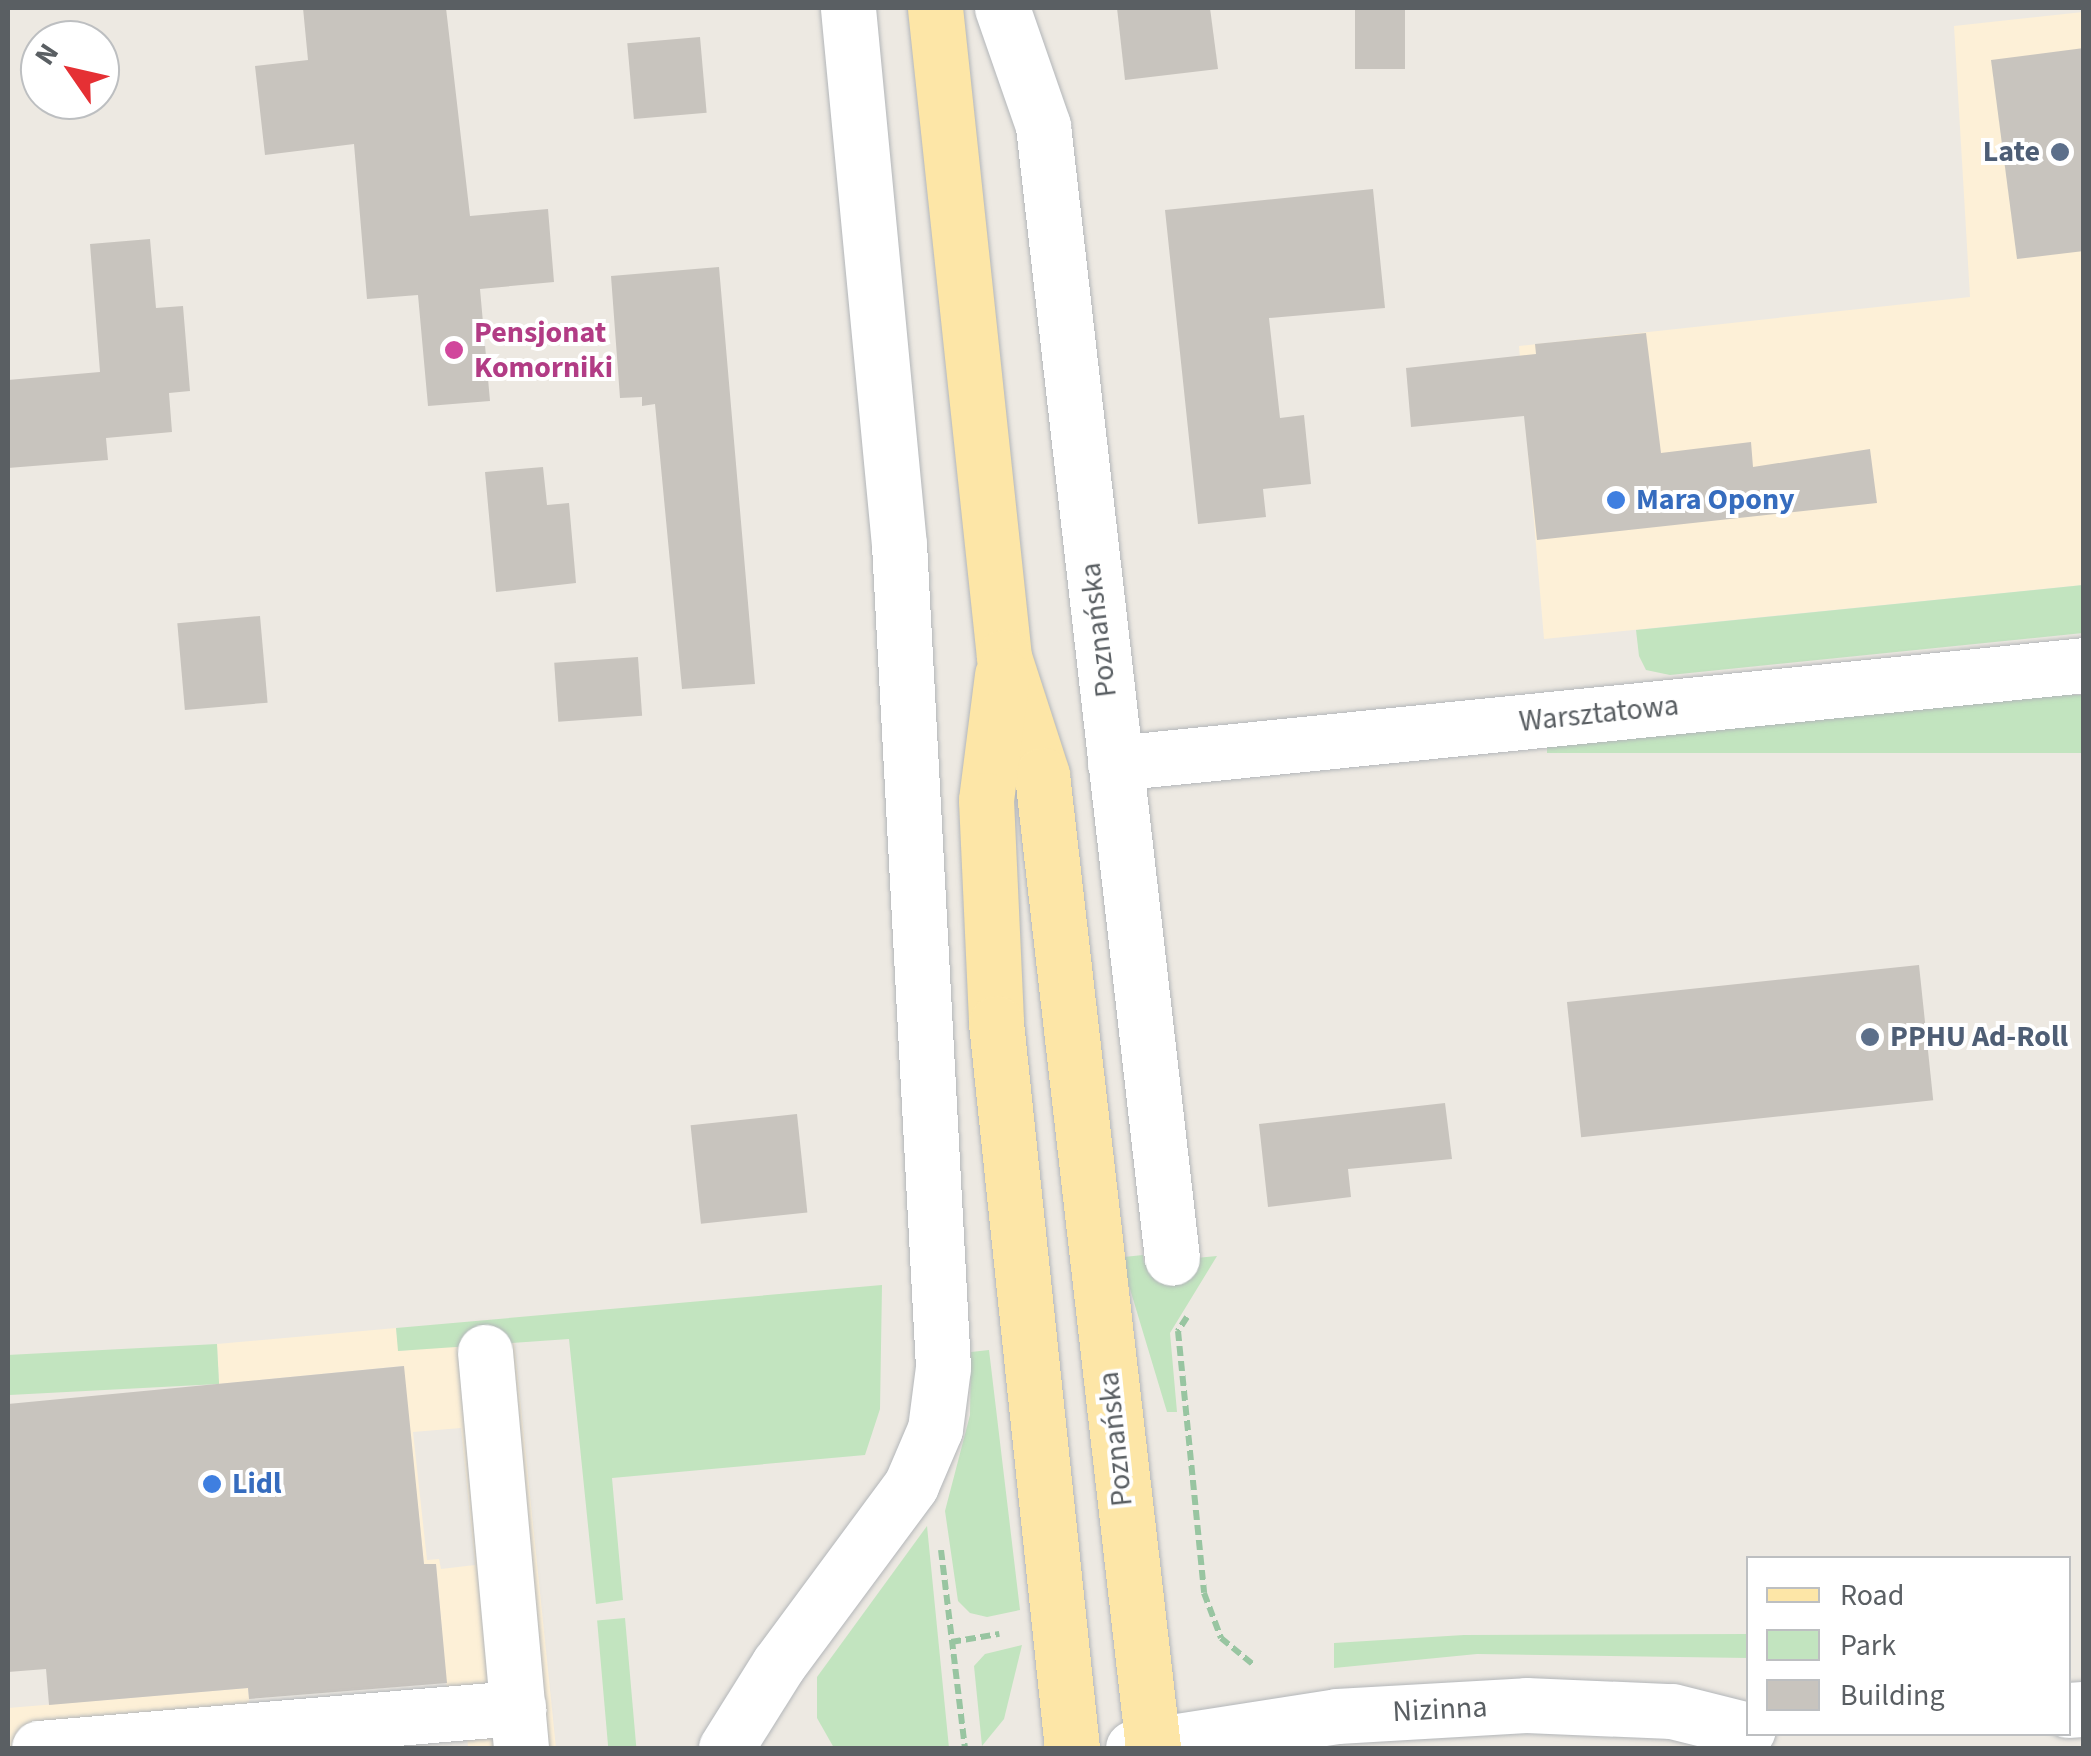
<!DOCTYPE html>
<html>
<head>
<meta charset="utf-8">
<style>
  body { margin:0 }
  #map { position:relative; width:2091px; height:1756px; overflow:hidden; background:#ede9e2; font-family:"Source Sans 3",sans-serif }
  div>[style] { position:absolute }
  .commercial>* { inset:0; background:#fdf0d7 }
  .green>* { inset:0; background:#c2e4bf; transform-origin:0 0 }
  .building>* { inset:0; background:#c8c4be; transform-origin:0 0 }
  .path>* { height:6px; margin-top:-3px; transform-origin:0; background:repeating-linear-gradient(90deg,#98c5a1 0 10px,transparent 0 15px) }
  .roads { filter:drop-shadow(0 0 2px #b3b6b9) drop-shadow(0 0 2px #b3b6b9) }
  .minor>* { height:55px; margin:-27.5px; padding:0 27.5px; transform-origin:27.5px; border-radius:27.5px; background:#fff }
  .major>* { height:55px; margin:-27.5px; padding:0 27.5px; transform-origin:27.5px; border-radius:27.5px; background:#fde6a7 }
  .dots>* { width:28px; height:28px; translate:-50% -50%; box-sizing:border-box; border:5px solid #fff; border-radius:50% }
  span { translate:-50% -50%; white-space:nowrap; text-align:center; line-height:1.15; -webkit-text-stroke:8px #fff; paint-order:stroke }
  .service-label { font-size:30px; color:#4e5e75; font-weight:700 }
  .right { translate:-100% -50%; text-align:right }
  .left { translate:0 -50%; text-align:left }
  .hotel-label { font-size:30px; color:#b23c85; font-weight:700 }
  .shop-label { font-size:30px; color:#366cbe; font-weight:700 }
  .street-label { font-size:30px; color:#5a5f63 }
  .frame { position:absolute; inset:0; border:10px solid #5a5f63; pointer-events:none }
  .legend { position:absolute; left:1746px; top:1556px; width:325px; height:180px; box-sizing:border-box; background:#fff; border:2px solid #bdbfc1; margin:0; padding:12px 18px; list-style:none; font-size:30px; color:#5a5f63 }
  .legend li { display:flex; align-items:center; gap:20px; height:50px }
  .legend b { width:50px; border:2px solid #bdbfc1 }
  .north { position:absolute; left:20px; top:20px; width:100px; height:100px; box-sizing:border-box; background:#fff; border:2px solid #bdbfc1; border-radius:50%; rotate:304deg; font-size:28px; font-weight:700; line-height:40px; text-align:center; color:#5a5f63 }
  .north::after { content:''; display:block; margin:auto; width:35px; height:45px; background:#e53034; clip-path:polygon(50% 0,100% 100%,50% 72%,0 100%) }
</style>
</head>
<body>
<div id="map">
  <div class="commercial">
    <i style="clip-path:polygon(2083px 12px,2083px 585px,1544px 639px,1519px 346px,1970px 297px,1954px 26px)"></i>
    <i style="clip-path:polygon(evenodd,396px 1328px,399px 1351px,514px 1339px,556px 1748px,468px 1748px,467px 1735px,317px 1748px,8px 1748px,8px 1708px,248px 1688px,250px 1709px,447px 1690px,436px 1564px,424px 1564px,403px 1366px,219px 1384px,217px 1344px,396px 1328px,461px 1428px,475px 1565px,441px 1569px,439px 1559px,427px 1560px,413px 1432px,461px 1428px)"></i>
  </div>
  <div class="green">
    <i style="clip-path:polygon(2083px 585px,2083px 633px,1670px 675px,1646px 670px,1639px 656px,1636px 630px)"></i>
    <i style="left:2083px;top:695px;width:58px;height:536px;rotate:90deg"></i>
    <i style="clip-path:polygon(1143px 1255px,1144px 1263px,1217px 1256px,1170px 1333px,1177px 1412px,1167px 1412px,1124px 1269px,1124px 1257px)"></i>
    <i style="clip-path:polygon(882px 1285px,880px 1409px,865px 1455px,612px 1478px,623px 1600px,596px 1604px,569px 1339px,398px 1351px,396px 1328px)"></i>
    <i style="left:217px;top:1344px;width:40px;height:210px;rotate:87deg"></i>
    <i style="clip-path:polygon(989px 1350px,1020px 1610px,987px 1617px,970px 1613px,958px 1601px,945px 1511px,970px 1415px,971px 1352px)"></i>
    <i style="clip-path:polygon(927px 1526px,949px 1748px,834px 1748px,817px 1718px,817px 1677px)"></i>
    <i style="left:625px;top:1618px;width:131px;height:28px;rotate:85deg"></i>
    <i style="clip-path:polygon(1748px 1634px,1748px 1658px,1477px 1654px,1334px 1668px,1334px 1643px,1464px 1635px)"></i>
    <i style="clip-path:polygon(1022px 1645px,1004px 1719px,982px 1746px,974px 1666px,985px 1654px)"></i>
  </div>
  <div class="building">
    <i style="clip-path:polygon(303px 8px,446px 8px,470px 216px,548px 209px,554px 282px,480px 289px,490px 401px,428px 406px,418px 295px,367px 299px,354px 144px,265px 155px,255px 66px,308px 60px)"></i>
    <i style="clip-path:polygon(1117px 8px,1210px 8px,1218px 69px,1125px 80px)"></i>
    <i style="left:1355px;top:8px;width:50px;height:61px"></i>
    <i style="left:700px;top:37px;width:76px;height:73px;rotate:85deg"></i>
    <i style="clip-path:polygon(2084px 48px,2084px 251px,2017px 259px,1991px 60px)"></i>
    <i style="clip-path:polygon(1373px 189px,1385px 308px,1269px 318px,1280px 418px,1304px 415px,1311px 484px,1263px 489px,1266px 517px,1198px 524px,1165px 210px)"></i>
    <i style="clip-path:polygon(150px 239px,156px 308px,183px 306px,190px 391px,169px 393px,172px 432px,106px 438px,108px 460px,8px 468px,8px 380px,100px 372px,90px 244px)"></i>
    <i style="clip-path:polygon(719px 267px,755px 684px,682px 689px,655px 404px,642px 406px,642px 397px,620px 398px,611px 276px)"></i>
    <i style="clip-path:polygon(1646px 333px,1661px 453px,1751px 442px,1753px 467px,1870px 449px,1877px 503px,1537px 540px,1524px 416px,1411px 427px,1406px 368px,1536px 354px,1535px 344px)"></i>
    <i style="clip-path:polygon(543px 467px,547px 505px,569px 503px,576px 583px,496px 592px,485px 472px)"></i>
    <i style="left:260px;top:616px;width:87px;height:83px;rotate:85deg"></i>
    <i style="left:638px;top:657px;width:59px;height:84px;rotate:86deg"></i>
    <i style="left:1919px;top:965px;width:136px;height:354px;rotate:84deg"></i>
    <i style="clip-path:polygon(1445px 1103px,1452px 1159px,1348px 1169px,1351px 1197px,1268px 1207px,1259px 1124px)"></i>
    <i style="left:797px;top:1114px;width:99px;height:107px;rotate:84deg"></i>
    <i style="clip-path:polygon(404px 1366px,424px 1564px,436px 1564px,447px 1683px,249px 1699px,248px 1688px,49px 1705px,46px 1669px,8px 1672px,8px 1404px)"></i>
  </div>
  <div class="path">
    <i style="left:1187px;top:1317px;width:17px;rotate:123deg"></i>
    <i style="left:1178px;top:1331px;width:263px;rotate:84.3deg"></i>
    <i style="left:1204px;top:1593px;width:48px;rotate:69.3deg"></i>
    <i style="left:1221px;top:1638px;width:44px;rotate:39.5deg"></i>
    <i style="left:941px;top:1550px;width:199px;rotate:83.1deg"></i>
    <i style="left:951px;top:1642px;width:49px;rotate:-9.5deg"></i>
  </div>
  <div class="roads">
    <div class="minor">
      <i style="left:1002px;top:8px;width:125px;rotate:70.8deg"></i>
      <i style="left:1043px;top:126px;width:1139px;rotate:83.5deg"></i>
      <i style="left:1115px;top:763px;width:974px;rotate:-5.77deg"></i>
      <i style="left:485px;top:1352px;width:398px;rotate:84.8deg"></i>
      <i style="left:2068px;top:1710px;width:16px;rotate:-4deg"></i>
      <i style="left:39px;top:1748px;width:481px;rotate:-4.8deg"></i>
      <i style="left:726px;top:1748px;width:98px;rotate:-57.9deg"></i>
      <i style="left:778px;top:1665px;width:224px;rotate:-53.5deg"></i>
      <i style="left:911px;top:1485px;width:61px;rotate:-66.8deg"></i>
      <i style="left:935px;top:1429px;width:63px;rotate:-82.6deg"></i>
      <i style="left:943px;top:1367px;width:823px;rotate:-93.06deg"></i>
      <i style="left:899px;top:545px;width:539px;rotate:-95.43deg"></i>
      <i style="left:1133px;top:1748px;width:206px;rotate:-8.9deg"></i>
      <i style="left:1337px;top:1716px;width:189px;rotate:-3.3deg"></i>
      <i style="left:1526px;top:1705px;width:146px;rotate:2.4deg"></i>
      <i style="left:1672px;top:1711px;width:78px;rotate:14deg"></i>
    </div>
    <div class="major">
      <i style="left:935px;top:8px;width:653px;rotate:83.93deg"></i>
      <i style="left:1004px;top:657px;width:124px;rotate:72.1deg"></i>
      <i style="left:1042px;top:775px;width:979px;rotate:83.49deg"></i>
      <i style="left:1002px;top:675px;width:126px;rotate:97.3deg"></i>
      <i style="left:986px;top:800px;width:223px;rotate:87.4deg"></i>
      <i style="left:996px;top:1023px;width:729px;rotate:84.02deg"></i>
    </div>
  </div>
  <div class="dots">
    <i style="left:2060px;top:152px;background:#5c6f8a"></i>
    <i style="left:454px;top:350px;background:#d1479c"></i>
    <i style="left:1616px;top:500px;background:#3f7fe0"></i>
    <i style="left:1870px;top:1037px;background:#5c6f8a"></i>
    <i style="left:212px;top:1484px;background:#3f7fe0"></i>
  </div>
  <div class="service-label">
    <span class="right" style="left:2040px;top:152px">Late</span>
    <span class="left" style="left:1890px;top:1037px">PPHU Ad-Roll</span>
  </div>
  <div class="hotel-label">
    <span class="left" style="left:474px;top:350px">Pensjonat<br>Komorniki</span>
  </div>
  <div class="shop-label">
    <span class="left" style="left:1636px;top:500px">Mara Opony</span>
    <span class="left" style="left:232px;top:1484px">Lidl</span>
  </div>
  <div class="street-label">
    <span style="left:1099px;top:630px;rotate:-97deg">Poznańska</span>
    <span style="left:1599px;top:714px;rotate:-6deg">Warsztatowa</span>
    <span style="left:1116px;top:1439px;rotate:-96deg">Poznańska</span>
    <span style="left:1440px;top:1710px;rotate:-3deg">Nizinna</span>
  </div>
  <div class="frame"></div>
  <ul class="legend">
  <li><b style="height:12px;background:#fde6a7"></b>Road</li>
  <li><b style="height:28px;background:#c2e4bf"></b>Park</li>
  <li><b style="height:28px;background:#c8c4be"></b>Building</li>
  </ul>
  <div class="north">N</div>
</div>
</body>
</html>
